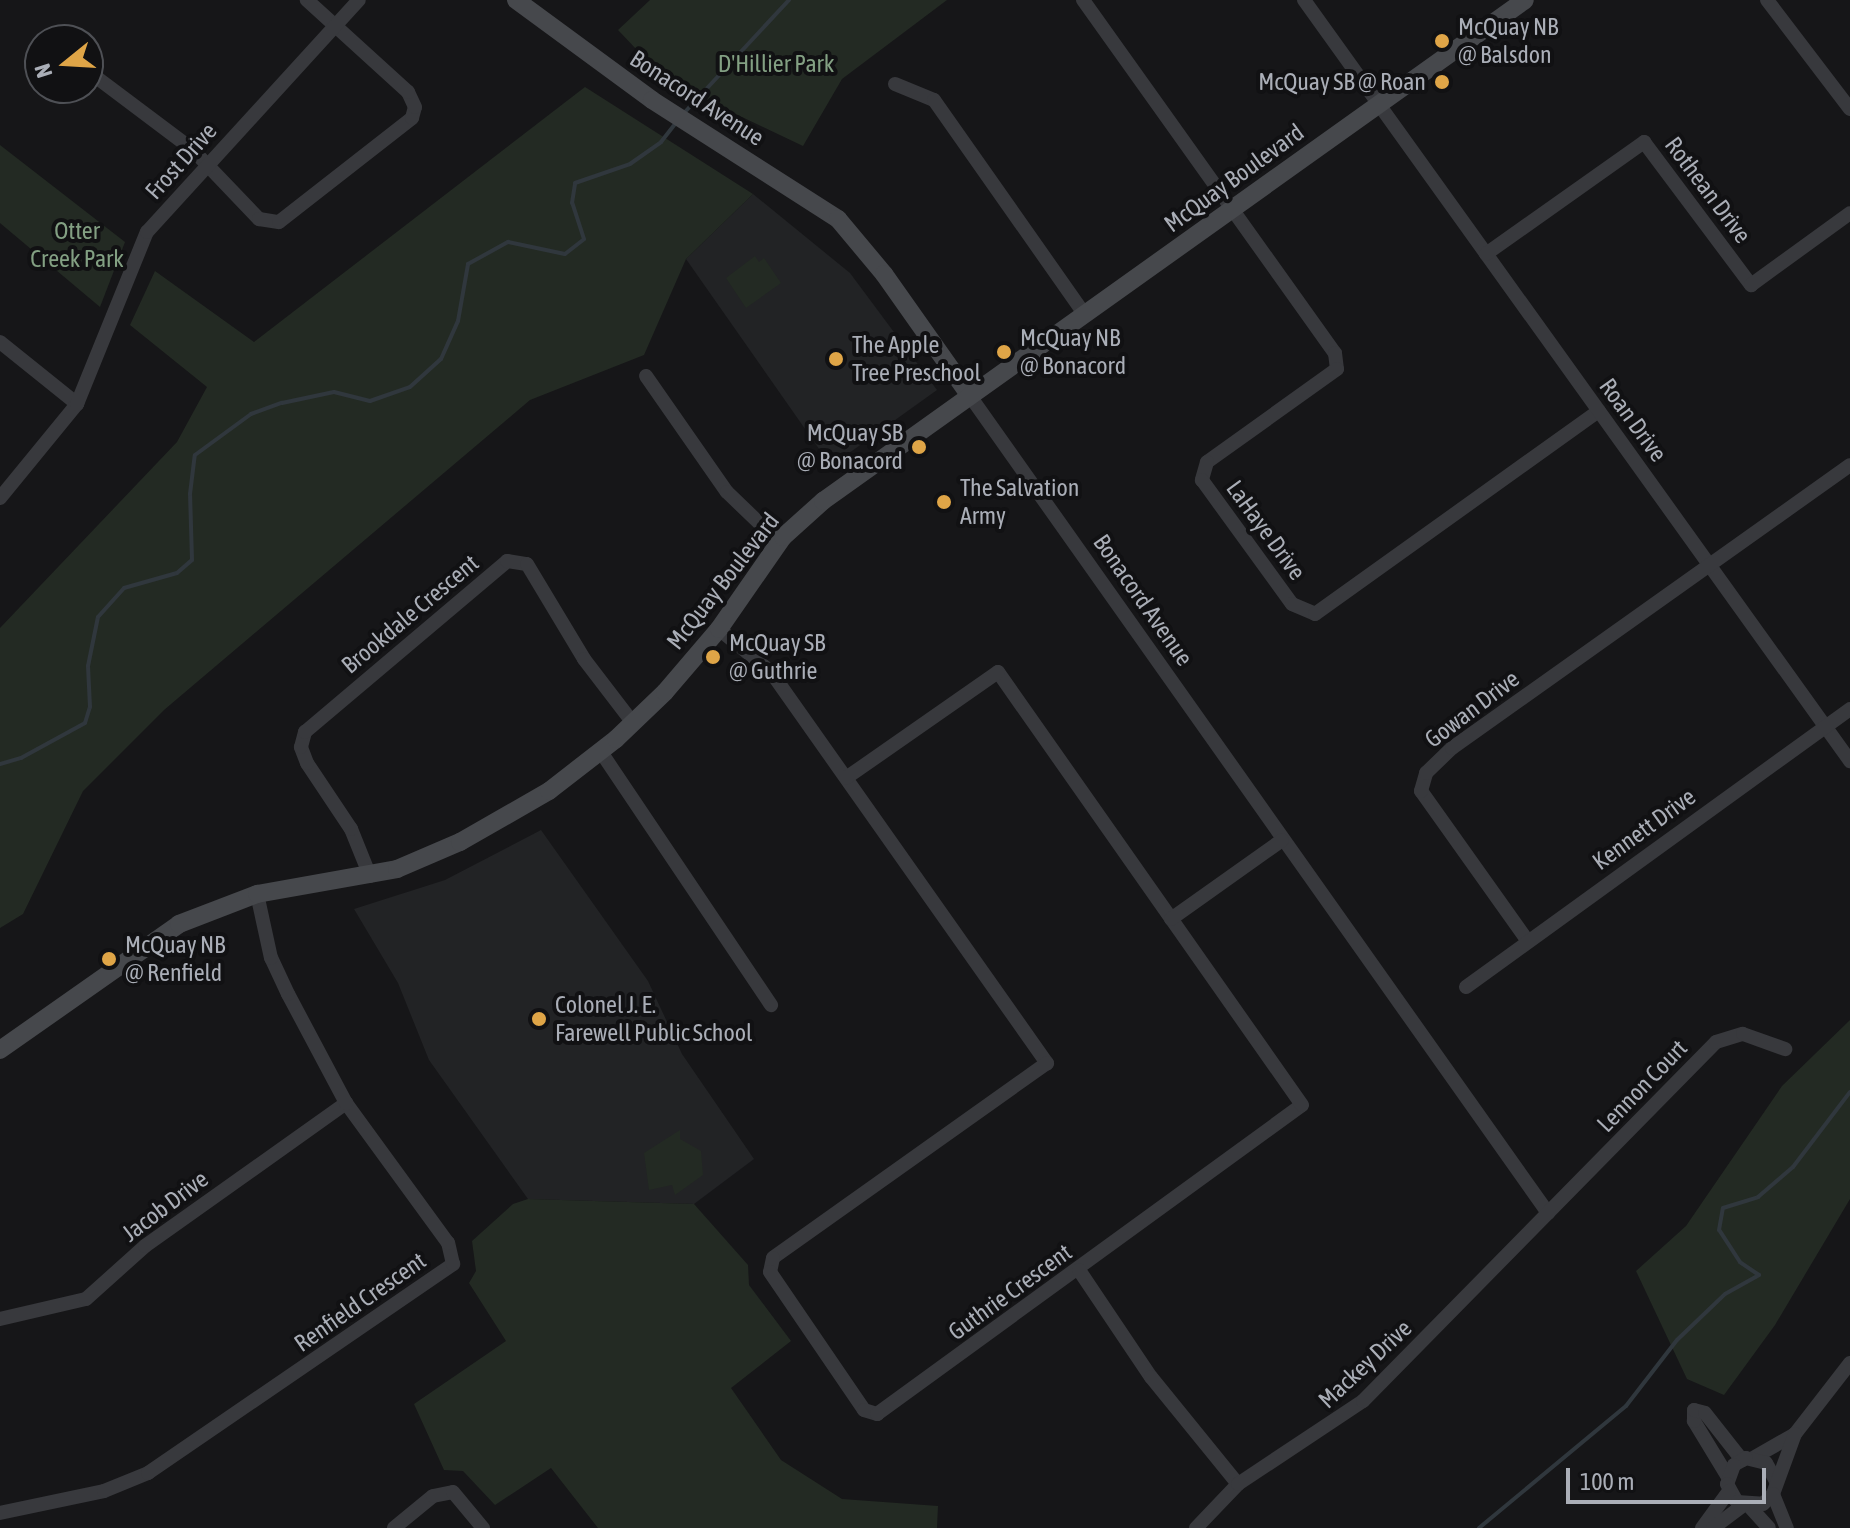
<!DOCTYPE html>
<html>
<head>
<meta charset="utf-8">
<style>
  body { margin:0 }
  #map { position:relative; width:1850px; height:1528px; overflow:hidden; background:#161618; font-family:"Asap Condensed",sans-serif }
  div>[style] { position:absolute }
  .built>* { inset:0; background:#222325 }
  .green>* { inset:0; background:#232a23 }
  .stream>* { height:4px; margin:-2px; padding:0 2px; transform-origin:2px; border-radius:2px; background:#30373d }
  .street>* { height:14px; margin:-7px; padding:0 7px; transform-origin:7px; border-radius:7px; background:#38393d }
  .secondary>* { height:18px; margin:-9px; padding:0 9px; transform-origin:9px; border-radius:9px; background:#46484c }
  .dots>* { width:22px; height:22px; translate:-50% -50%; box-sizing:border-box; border:4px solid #111113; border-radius:50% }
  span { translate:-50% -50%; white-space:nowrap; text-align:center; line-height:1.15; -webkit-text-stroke:8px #111113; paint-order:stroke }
  .poi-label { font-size:24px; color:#aaaeb7 }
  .left { translate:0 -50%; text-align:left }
  .right { translate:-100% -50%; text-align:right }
  .park-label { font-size:24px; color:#83a083 }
  .street-label { font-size:24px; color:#aaaeb7 }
  .north { position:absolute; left:24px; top:24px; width:80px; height:80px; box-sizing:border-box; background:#111113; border:2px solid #4e5055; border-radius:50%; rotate:252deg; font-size:22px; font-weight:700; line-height:32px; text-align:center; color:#aaaeb7 }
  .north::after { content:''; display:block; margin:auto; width:28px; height:36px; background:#dfa547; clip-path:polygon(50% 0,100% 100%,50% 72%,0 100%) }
  .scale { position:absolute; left:1566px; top:1468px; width:200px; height:36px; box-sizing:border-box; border:4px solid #aaaeb7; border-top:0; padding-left:10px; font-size:24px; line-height:28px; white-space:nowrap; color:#aaaeb7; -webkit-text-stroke:6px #111113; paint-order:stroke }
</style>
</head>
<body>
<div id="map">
  <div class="built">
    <i style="clip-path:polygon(753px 194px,850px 273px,937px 390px,831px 466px,686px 259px)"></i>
    <i style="clip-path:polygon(541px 830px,648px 981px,682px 1054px,754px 1159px,694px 1204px,528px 1199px,429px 1060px,398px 983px,354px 909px,445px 880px)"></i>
  </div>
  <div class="green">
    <i style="clip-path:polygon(650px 0,947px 0,842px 79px,803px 146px,683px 89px,656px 70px,618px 30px)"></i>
    <i style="clip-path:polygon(585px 87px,753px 194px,686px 259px,644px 355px,530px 400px,164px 710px,83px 791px,23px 914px,0 928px,0 628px,177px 442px,207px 387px,130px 325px,155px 271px,254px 342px)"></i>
    <i style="clip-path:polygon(0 145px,125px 242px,100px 307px,0 223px)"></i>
    <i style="clip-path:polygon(755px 256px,759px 262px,764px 258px,781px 283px,746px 308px,726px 278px)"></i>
    <i style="clip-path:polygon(1850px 1020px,1850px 1199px,1775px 1325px,1724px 1395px,1687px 1379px,1636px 1271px,1686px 1226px,1782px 1086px)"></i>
    <i style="clip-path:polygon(680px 1130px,680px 1139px,701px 1151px,703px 1175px,675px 1195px,672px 1185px,649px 1190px,644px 1153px)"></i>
    <i style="clip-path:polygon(528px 1199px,694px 1204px,748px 1265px,749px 1285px,791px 1341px,731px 1388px,781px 1460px,842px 1499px,938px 1506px,937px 1528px,598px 1528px,551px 1468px,495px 1505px,463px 1471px,444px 1470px,414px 1404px,506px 1341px,469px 1283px,476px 1271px,472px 1241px,513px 1204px)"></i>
  </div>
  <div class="stream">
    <i style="left:684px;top:113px;width:154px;rotate:-47.1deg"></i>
    <i style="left:0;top:764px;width:22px;rotate:-16deg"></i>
    <i style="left:21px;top:758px;width:73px;rotate:-28.7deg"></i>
    <i style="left:85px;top:723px;width:17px;rotate:-73deg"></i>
    <i style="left:90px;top:707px;width:41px;rotate:-92.8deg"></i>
    <i style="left:88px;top:666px;width:50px;rotate:-78.5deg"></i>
    <i style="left:98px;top:617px;width:39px;rotate:-48deg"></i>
    <i style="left:124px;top:588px;width:55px;rotate:-15.8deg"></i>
    <i style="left:177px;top:573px;width:20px;rotate:-41deg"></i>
    <i style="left:192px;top:560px;width:66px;rotate:-91.7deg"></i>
    <i style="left:190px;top:494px;width:39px;rotate:-83deg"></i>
    <i style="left:195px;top:455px;width:69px;rotate:-36.2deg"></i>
    <i style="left:251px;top:414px;width:33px;rotate:-20deg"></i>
    <i style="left:282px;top:403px;width:53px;rotate:-11.9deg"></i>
    <i style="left:334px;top:392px;width:37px;rotate:14deg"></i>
    <i style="left:370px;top:401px;width:42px;rotate:-19.3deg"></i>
    <i style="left:410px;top:387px;width:42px;rotate:-42.1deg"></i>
    <i style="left:441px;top:359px;width:42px;rotate:-65.9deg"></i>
    <i style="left:458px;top:321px;width:58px;rotate:-80deg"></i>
    <i style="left:468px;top:264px;width:46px;rotate:-28.8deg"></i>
    <i style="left:508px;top:242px;width:58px;rotate:11.9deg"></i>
    <i style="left:565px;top:254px;width:24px;rotate:-38deg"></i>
    <i style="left:584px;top:239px;width:38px;rotate:-108deg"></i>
    <i style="left:572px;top:203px;width:20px;rotate:-81deg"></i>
    <i style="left:575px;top:183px;width:58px;rotate:-19.1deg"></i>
    <i style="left:630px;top:164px;width:38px;rotate:-35deg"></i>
    <i style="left:661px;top:142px;width:24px;rotate:-52deg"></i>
    <i style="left:1479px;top:1528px;width:191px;rotate:-39.7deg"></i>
    <i style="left:1626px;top:1406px;width:83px;rotate:-52.3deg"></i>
    <i style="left:1677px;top:1340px;width:66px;rotate:-43.8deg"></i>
    <i style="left:1725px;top:1294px;width:39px;rotate:-29deg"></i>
    <i style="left:1759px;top:1275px;width:23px;rotate:-146deg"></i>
    <i style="left:1740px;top:1262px;width:38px;rotate:-123deg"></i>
    <i style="left:1719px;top:1230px;width:22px;rotate:-80deg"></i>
    <i style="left:1723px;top:1208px;width:37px;rotate:-17deg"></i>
    <i style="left:1758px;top:1197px;width:46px;rotate:-40.6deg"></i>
    <i style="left:1793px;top:1167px;width:94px;rotate:-52.8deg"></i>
  </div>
  <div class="street">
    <i style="left:1083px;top:0;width:434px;rotate:54.5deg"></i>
    <i style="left:1335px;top:353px;width:16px;rotate:83deg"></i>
    <i style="left:1337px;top:369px;width:160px;rotate:144.4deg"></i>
    <i style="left:1207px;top:462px;width:19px;rotate:106deg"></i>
    <i style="left:1202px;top:480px;width:153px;rotate:54deg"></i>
    <i style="left:1292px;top:604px;width:25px;rotate:23deg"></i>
    <i style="left:1315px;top:614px;width:349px;rotate:-35.6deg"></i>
    <i style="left:1304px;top:0;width:937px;rotate:54.34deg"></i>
    <i style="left:1767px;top:0;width:137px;rotate:52.7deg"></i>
    <i style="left:88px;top:71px;width:130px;rotate:36.9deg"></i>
    <i style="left:192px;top:149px;width:97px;rotate:46.3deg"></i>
    <i style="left:259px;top:219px;width:20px;rotate:9deg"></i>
    <i style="left:279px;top:222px;width:169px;rotate:-38deg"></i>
    <i style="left:412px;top:118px;width:11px;rotate:-75deg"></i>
    <i style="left:415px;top:107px;width:17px;rotate:-115deg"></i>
    <i style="left:408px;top:92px;width:137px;rotate:-137.7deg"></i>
    <i style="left:895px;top:84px;width:42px;rotate:22.3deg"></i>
    <i style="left:934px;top:100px;width:263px;rotate:54.9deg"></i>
    <i style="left:1486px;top:254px;width:194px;rotate:-35.3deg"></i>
    <i style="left:1644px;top:142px;width:179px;rotate:53.2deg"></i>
    <i style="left:1751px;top:285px;width:122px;rotate:-36deg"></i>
    <i style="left:0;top:342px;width:99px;rotate:38.8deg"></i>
    <i style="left:646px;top:376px;width:141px;rotate:55.1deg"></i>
    <i style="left:727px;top:492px;width:72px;rotate:43.9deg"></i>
    <i style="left:970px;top:396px;width:1001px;rotate:54.72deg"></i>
    <i style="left:0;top:498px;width:122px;rotate:-50.7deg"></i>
    <i style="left:77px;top:404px;width:186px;rotate:-67.9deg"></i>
    <i style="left:147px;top:232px;width:314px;rotate:-47.6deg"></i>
    <i style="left:719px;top:629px;width:67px;rotate:39.6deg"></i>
    <i style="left:771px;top:672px;width:479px;rotate:54.8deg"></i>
    <i style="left:1047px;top:1063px;width:336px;rotate:144.6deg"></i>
    <i style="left:773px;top:1258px;width:14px;rotate:102deg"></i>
    <i style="left:770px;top:1272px;width:167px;rotate:55.7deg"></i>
    <i style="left:864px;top:1410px;width:14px;rotate:17deg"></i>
    <i style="left:877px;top:1414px;width:525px;rotate:-36.02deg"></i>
    <i style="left:1302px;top:1105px;width:529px;rotate:-125.07deg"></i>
    <i style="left:998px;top:672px;width:185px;rotate:145.1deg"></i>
    <i style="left:601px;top:752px;width:305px;rotate:56.1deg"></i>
    <i style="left:370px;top:876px;width:51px;rotate:-112deg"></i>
    <i style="left:351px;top:829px;width:79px;rotate:-123.7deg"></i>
    <i style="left:307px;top:763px;width:17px;rotate:-111deg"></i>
    <i style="left:301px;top:747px;width:16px;rotate:-75deg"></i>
    <i style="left:305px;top:732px;width:265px;rotate:-40.2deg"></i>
    <i style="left:507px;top:561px;width:20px;rotate:9deg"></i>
    <i style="left:527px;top:564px;width:111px;rotate:59deg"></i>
    <i style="left:584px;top:659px;width:81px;rotate:52.6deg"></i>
    <i style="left:1171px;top:919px;width:136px;rotate:-35.4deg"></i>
    <i style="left:1527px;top:940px;width:183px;rotate:-125.4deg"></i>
    <i style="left:1421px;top:791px;width:19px;rotate:-74deg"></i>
    <i style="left:1426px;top:773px;width:36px;rotate:-44deg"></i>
    <i style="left:1452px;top:748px;width:488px;rotate:-35.4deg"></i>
    <i style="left:1466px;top:987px;width:474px;rotate:-35.9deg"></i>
    <i style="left:1079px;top:1270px;width:129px;rotate:56.1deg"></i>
    <i style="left:1151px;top:1377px;width:138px;rotate:50.9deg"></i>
    <i style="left:0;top:1319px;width:88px;rotate:-13.1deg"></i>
    <i style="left:86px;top:1299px;width:79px;rotate:-41.9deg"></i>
    <i style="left:145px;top:1246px;width:247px;rotate:-35.4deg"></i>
    <i style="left:1753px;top:1458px;width:48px;rotate:-29.7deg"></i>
    <i style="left:1795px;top:1434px;width:90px;rotate:-52.2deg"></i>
    <i style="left:1728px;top:1477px;width:66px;rotate:-121.3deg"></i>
    <i style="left:1694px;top:1421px;width:11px;rotate:-90deg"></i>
    <i style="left:1694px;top:1410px;width:11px;rotate:15deg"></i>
    <i style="left:1705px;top:1413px;width:60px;rotate:51.8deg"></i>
    <i style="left:1776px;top:1481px;width:21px;rotate:-119deg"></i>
    <i style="left:1766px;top:1463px;width:21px;rotate:-166deg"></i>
    <i style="left:1746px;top:1458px;width:14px;rotate:150deg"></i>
    <i style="left:1734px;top:1465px;width:20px;rotate:110deg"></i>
    <i style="left:1727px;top:1484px;width:21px;rotate:61deg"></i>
    <i style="left:1737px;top:1502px;width:26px;rotate:4deg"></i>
    <i style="left:1763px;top:1504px;width:14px;rotate:-45deg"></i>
    <i style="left:1773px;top:1494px;width:64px;rotate:-69.9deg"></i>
    <i style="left:1773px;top:1494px;width:37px;rotate:68deg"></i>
    <i style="left:1750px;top:1507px;width:28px;rotate:48deg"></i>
    <i style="left:0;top:1513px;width:106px;rotate:-11.9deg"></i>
    <i style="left:104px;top:1491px;width:48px;rotate:-22.2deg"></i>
    <i style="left:148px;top:1473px;width:370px;rotate:-34.4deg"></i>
    <i style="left:453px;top:1264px;width:22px;rotate:-103deg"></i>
    <i style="left:448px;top:1243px;width:173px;rotate:-126.1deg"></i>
    <i style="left:346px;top:1103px;width:123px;rotate:-118deg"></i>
    <i style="left:288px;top:994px;width:40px;rotate:-115deg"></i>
    <i style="left:271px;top:958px;width:66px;rotate:-102.3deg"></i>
    <i style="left:394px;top:1528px;width:50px;rotate:-39.4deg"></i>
    <i style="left:433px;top:1496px;width:20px;rotate:-11deg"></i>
    <i style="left:453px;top:1492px;width:47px;rotate:50.2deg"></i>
    <i style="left:1196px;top:1528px;width:61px;rotate:-46.3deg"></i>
    <i style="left:1238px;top:1484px;width:150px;rotate:-33.6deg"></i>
    <i style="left:1363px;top:1401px;width:503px;rotate:-45.48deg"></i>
    <i style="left:1716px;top:1042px;width:28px;rotate:-17deg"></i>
    <i style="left:1743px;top:1034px;width:45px;rotate:19.7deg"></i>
    <i style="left:1702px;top:1528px;width:46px;rotate:-53.9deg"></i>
    <i style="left:1713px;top:1528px;width:38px;rotate:-37deg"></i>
  </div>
  <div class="secondary">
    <i style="left:516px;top:0;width:169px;rotate:36.3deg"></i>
    <i style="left:652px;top:100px;width:221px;rotate:32.6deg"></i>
    <i style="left:838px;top:219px;width:72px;rotate:50.1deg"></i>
    <i style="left:884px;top:274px;width:149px;rotate:54.8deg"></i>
    <i style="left:0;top:1050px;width:219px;rotate:-35.1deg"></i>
    <i style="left:179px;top:924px;width:84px;rotate:-21deg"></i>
    <i style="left:257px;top:894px;width:142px;rotate:-10.1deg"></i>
    <i style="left:397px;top:869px;width:69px;rotate:-23.2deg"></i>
    <i style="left:460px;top:842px;width:103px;rotate:-29.8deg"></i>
    <i style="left:549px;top:791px;width:85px;rotate:-37.8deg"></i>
    <i style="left:616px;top:739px;width:68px;rotate:-43.8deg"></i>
    <i style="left:665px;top:692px;width:83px;rotate:-49.4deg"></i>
    <i style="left:719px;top:629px;width:112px;rotate:-55.2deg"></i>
    <i style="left:783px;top:537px;width:54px;rotate:-42deg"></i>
    <i style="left:823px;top:501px;width:862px;rotate:-35.51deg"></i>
  </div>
  <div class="dots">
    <i style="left:1442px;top:41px;background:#dfa547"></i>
    <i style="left:1442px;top:82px;background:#dfa547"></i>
    <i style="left:1004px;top:352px;background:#dfa547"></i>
    <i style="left:836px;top:359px;background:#dfa547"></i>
    <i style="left:919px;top:447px;background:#dfa547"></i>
    <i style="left:944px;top:502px;background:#dfa547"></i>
    <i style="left:713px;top:657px;background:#dfa547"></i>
    <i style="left:109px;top:959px;background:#dfa547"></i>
    <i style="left:539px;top:1019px;background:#dfa547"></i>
  </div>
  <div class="poi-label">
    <span class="left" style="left:1458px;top:41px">McQuay NB<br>@ Balsdon</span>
    <span class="right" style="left:1426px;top:82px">McQuay SB @ Roan</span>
    <span class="left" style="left:1020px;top:352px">McQuay NB<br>@ Bonacord</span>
    <span class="left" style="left:852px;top:359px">The Apple<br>Tree Preschool</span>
    <span class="right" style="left:903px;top:447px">McQuay SB<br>@ Bonacord</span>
    <span class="left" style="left:960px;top:502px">The Salvation<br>Army</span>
    <span class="left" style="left:729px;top:657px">McQuay SB<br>@ Guthrie</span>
    <span class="left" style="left:125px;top:959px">McQuay NB<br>@ Renfield</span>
    <span class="left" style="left:555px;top:1019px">Colonel J. E.<br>Farewell Public School</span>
  </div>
  <div class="park-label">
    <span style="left:776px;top:64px">D'Hillier Park</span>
    <span style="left:77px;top:245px">Otter<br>Creek Park</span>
  </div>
  <div class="street-label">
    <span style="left:697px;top:98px;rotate:33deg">Bonacord Avenue</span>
    <span style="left:181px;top:161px;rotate:-48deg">Frost Drive</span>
    <span style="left:1234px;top:178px;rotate:-36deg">McQuay Boulevard</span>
    <span style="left:1708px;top:190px;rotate:53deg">Rothean Drive</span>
    <span style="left:1633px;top:420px;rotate:54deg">Roan Drive</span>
    <span style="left:1266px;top:530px;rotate:54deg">LaHaye Drive</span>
    <span style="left:723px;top:581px;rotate:-52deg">McQuay Boulevard</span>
    <span style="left:1143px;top:600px;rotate:55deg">Bonacord Avenue</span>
    <span style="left:410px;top:614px;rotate:-40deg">Brookdale Crescent</span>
    <span style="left:1472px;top:709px;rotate:-37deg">Gowan Drive</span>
    <span style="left:1644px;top:829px;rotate:-36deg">Kennett Drive</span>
    <span style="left:1642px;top:1086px;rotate:-46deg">Lennon Court</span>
    <span style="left:165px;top:1206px;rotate:-37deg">Jacob Drive</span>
    <span style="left:1010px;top:1292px;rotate:-36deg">Guthrie Crescent</span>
    <span style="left:360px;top:1302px;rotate:-35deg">Renfield Crescent</span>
    <span style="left:1365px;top:1364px;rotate:-43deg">Mackey Drive</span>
  </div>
  <div class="north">N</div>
  <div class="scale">100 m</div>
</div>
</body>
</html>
